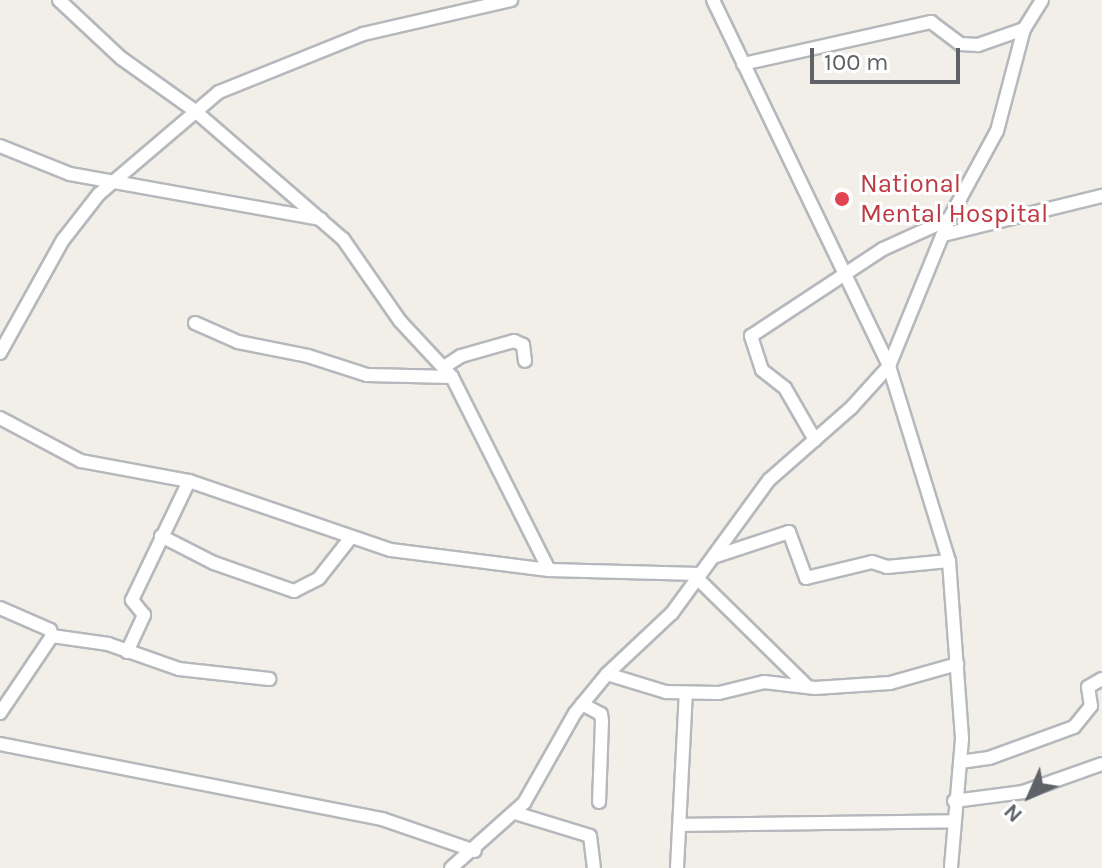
<!DOCTYPE html>
<style>
body{margin:0}
#map{position:relative;width:1102px;height:868px;overflow:hidden;background:#f1efe8;font-family:Karla,sans-serif}
div>[style]{position:absolute}
[style*='--x']{left:calc(var(--x)*1px);top:calc(var(--y)*1px);width:calc(var(--w)*1px);rotate:calc(var(--a)*1deg)}
.roads{filter:drop-shadow(2px 0 #b5b8bc) drop-shadow(-2px 0 #b5b8bc) drop-shadow(0 2px #b5b8bc) drop-shadow(0 -2px #b5b8bc)}
.street>*{height:12px;margin:-6px;padding:0 6px;transform-origin:6px;border-radius:6px;background:#fff}
.dots>*{width:22px;height:22px;translate:-50% -50%;box-sizing:border-box;border:4px solid #fff;border-radius:50%}
span{translate:-50% -50%;white-space:nowrap;text-align:center;line-height:1.15;-webkit-text-stroke:6px #fff;paint-order:stroke}
.health-label{font-size:26px;color:#be3a42}
.left{translate:0 -50%;text-align:left}
.north{position:absolute;left:990px;top:756px;width:80px;height:80px;-webkit-text-stroke:6px #fff;paint-order:stroke;rotate:225deg;font-size:22px;font-weight:700;line-height:32px;text-align:center;color:#5f6368}
.north::after{content:'';display:block;margin:auto;width:28px;height:36px;background:#5f6368;clip-path:polygon(50% 0,100% 100%,50% 72%,0 100%)}
.scale{position:absolute;left:810px;top:48px;width:150px;height:36px;box-sizing:border-box;border:4px solid #5f6368;border-top:0;padding-left:10px;font-size:24px;line-height:28px;white-space:nowrap;color:#5f6368;-webkit-text-stroke:6px #fff;paint-order:stroke}
</style>
<div id="map">
<div class="roads">
<div class="street">
<div style="--x:59;--y:0;--w:85;--a:43.1"></div>
<div style="--x:121;--y:58;--w:91;--a:35.6"></div>
<div style="--x:195;--y:111;--w:196;--a:40.9"></div>
<div style="--x:343;--y:239;--w:100;--a:55.2"></div>
<div style="--x:400;--y:321;--w:76;--a:47.1"></div>
<div style="--x:452;--y:377;--w:216;--a:63.3"></div>
<div style="--x:713;--y:0;--w:406;--a:64.3"></div>
<div style="--x:889;--y:366;--w:204;--a:72.9"></div>
<div style="--x:949;--y:561;--w:178;--a:85.8"></div>
<div style="--x:962;--y:739;--w:129;--a:94.9"></div>
<div style="--x:743;--y:64;--w:193;--a:-12.6"></div>
<div style="--x:931;--y:22;--w:36;--a:37"></div>
<div style="--x:960;--y:44;--w:18;--a:3"></div>
<div style="--x:978;--y:45;--w:49;--a:-19.2"></div>
<div style="--x:0;--y:146;--w:75;--a:21.8"></div>
<div style="--x:70;--y:174;--w:255;--a:10.2"></div>
<div style="--x:943;--y:235;--w:164;--a:-13.8"></div>
<div style="--x:195;--y:323;--w:47;--a:23.8"></div>
<div style="--x:238;--y:342;--w:71;--a:11.3"></div>
<div style="--x:308;--y:356;--w:62;--a:17.9"></div>
<div style="--x:367;--y:375;--w:85;--a:1.3"></div>
<div style="--x:0;--y:353;--w:129;--a:-60.9"></div>
<div style="--x:63;--y:240;--w:58;--a:-52"></div>
<div style="--x:99;--y:194;--w:157;--a:-40.4"></div>
<div style="--x:219;--y:92;--w:155;--a:-21.9"></div>
<div style="--x:363;--y:34;--w:152;--a:-12.9"></div>
<div style="--x:444;--y:367;--w:20;--a:-33"></div>
<div style="--x:461;--y:356;--w:55;--a:-15.8"></div>
<div style="--x:514;--y:341;--w:10;--a:24"></div>
<div style="--x:523;--y:345;--w:16;--a:83"></div>
<div style="--x:0;--y:418;--w:92;--a:28"></div>
<div style="--x:81;--y:461;--w:110;--a:10.5"></div>
<div style="--x:189;--y:481;--w:213;--a:18.9"></div>
<div style="--x:391;--y:550;--w:159;--a:7.2"></div>
<div style="--x:549;--y:570;--w:150;--a:1.5"></div>
<div style="--x:815;--y:440;--w:60;--a:-120"></div>
<div style="--x:785;--y:388;--w:29;--a:-142"></div>
<div style="--x:762;--y:370;--w:36;--a:-108"></div>
<div style="--x:751;--y:336;--w:158;--a:-33.4"></div>
<div style="--x:883;--y:249;--w:72;--a:-24.4"></div>
<div style="--x:161;--y:536;--w:59;--a:27"></div>
<div style="--x:214;--y:563;--w:85;--a:19.3"></div>
<div style="--x:294;--y:591;--w:28;--a:-27"></div>
<div style="--x:319;--y:578;--w:48;--a:-51.7"></div>
<div style="--x:713;--y:557;--w:80;--a:-18.2"></div>
<div style="--x:789;--y:532;--w:49;--a:69.7"></div>
<div style="--x:806;--y:578;--w:68;--a:-13.6"></div>
<div style="--x:872;--y:562;--w:16;--a:18"></div>
<div style="--x:887;--y:567;--w:62;--a:-5.5"></div>
<div style="--x:697;--y:578;--w:153;--a:44.5"></div>
<div style="--x:0;--y:608;--w:55;--a:23.7"></div>
<div style="--x:50;--y:630;--w:6;--a:72"></div>
<div style="--x:52;--y:636;--w:93;--a:124"></div>
<div style="--x:52;--y:636;--w:57;--a:8.1"></div>
<div style="--x:108;--y:644;--w:75;--a:19.4"></div>
<div style="--x:179;--y:669;--w:91;--a:6.3"></div>
<div style="--x:127;--y:652;--w:41;--a:-65.3"></div>
<div style="--x:144;--y:615;--w:19;--a:-129"></div>
<div style="--x:132;--y:600;--w:132;--a:-64.4"></div>
<div style="--x:607;--y:674;--w:62;--a:17"></div>
<div style="--x:666;--y:692;--w:53;--a:1.1"></div>
<div style="--x:719;--y:693;--w:46;--a:-13.7"></div>
<div style="--x:764;--y:682;--w:51;--a:6.7"></div>
<div style="--x:815;--y:688;--w:75;--a:-3.8"></div>
<div style="--x:890;--y:683;--w:70;--a:-15.8"></div>
<div style="--x:582;--y:704;--w:21;--a:28"></div>
<div style="--x:601;--y:714;--w:7;--a:82"></div>
<div style="--x:602;--y:721;--w:81;--a:92.1"></div>
<div style="--x:0;--y:744;--w:389;--a:11.1"></div>
<div style="--x:382;--y:819;--w:98;--a:19"></div>
<div style="--x:960;--y:762;--w:29;--a:-8"></div>
<div style="--x:989;--y:758;--w:90;--a:-20"></div>
<div style="--x:1074;--y:727;--w:27;--a:-51"></div>
<div style="--x:1091;--y:706;--w:19;--a:-99"></div>
<div style="--x:1088;--y:687;--w:16;--a:-30"></div>
<div style="--x:954;--y:801;--w:70;--a:-7.4"></div>
<div style="--x:1023;--y:792;--w:84;--a:-19.5"></div>
<div style="--x:515;--y:813;--w:78;--a:17"></div>
<div style="--x:590;--y:836;--w:32;--a:83"></div>
<div style="--x:680;--y:825;--w:271;--a:-0.8"></div>
<div style="--x:451;--y:868;--w:98;--a:-41.7"></div>
<div style="--x:524;--y:803;--w:103;--a:-60.5"></div>
<div style="--x:575;--y:713;--w:50;--a:-50.6"></div>
<div style="--x:607;--y:674;--w:89;--a:-43.2"></div>
<div style="--x:672;--y:613;--w:165;--a:-53.9"></div>
<div style="--x:769;--y:480;--w:109;--a:-41.3"></div>
<div style="--x:851;--y:408;--w:57;--a:-47.9"></div>
<div style="--x:889;--y:366;--w:159;--a:-67.8"></div>
<div style="--x:949;--y:219;--w:100;--a:-61.4"></div>
<div style="--x:997;--y:131;--w:106;--a:-75.2"></div>
<div style="--x:1024;--y:29;--w:34;--a:-58"></div>
<div style="--x:677;--y:868;--w:175;--a:-87.1"></div>
</div>
</div>
<div class="dots">
<div style="left:842px;top:199px;background:#e0444e"></div>
</div>
<div class="health-label">
<span class="left" style="left:860px;top:199px">National<br>Mental Hospital</span>
</div>
<div class="north">N</div>
<div class="scale">100 m</div>
</div>
